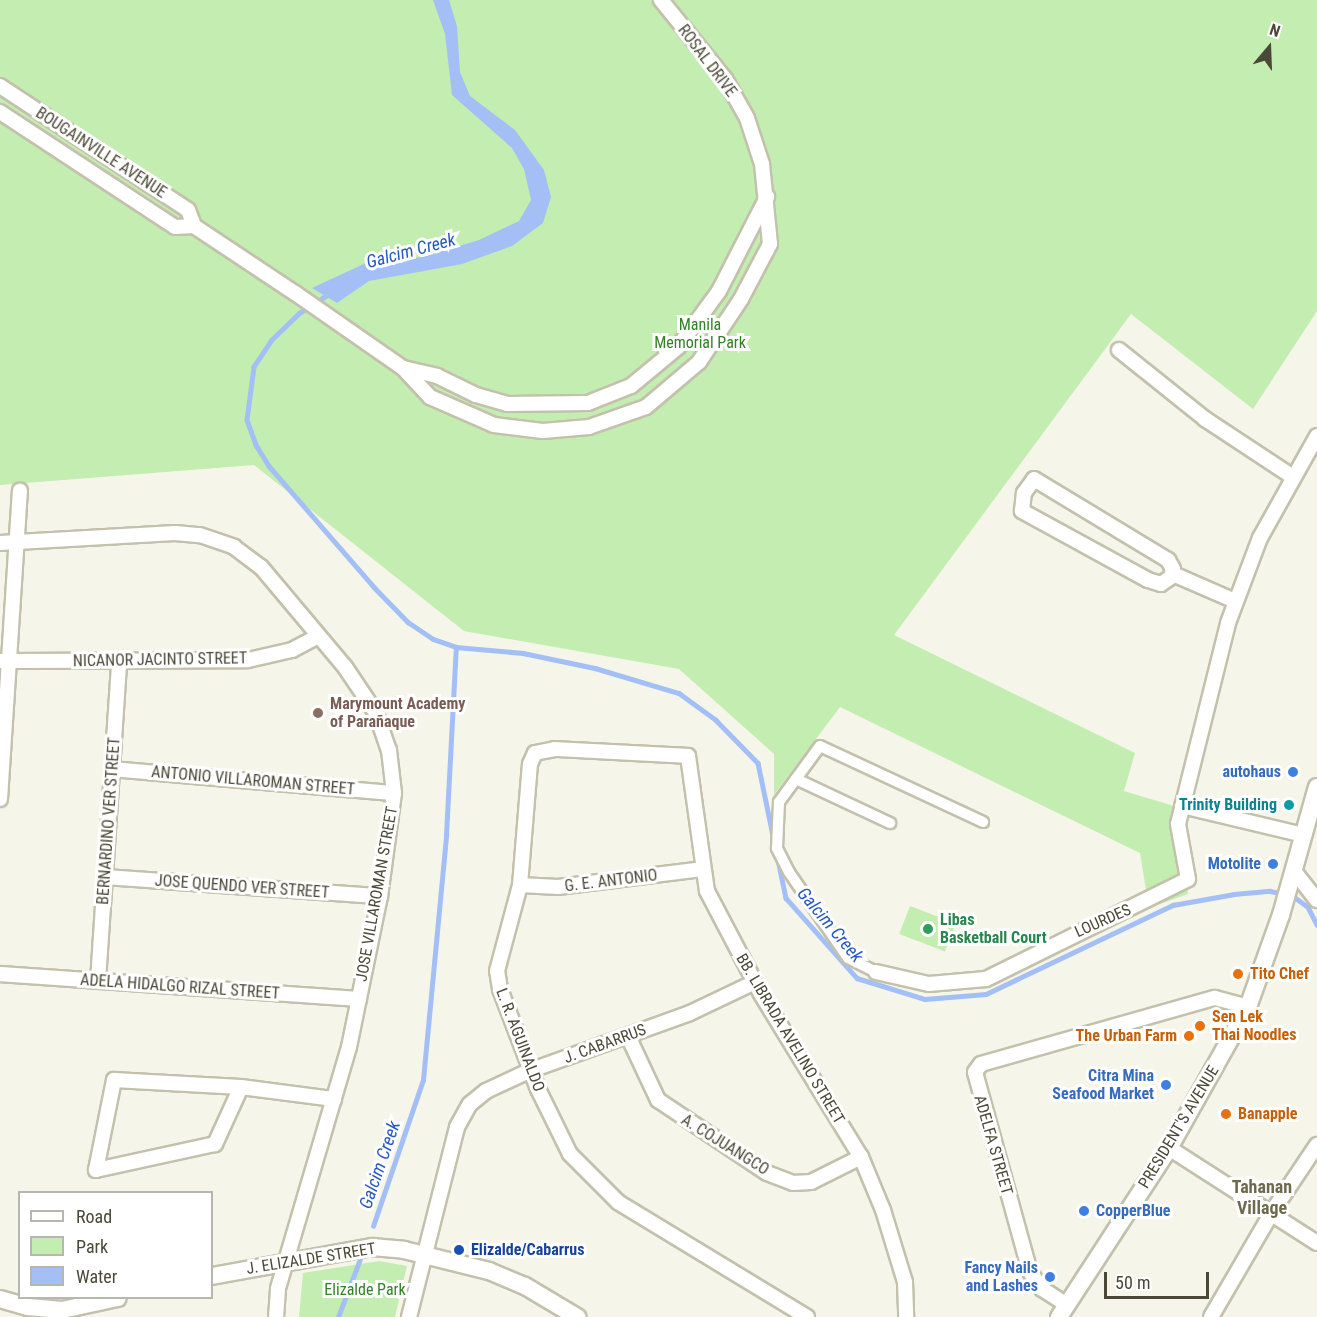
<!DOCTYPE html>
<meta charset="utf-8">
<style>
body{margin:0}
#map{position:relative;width:1317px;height:1317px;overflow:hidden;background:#f6f5ea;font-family:"Roboto Condensed",sans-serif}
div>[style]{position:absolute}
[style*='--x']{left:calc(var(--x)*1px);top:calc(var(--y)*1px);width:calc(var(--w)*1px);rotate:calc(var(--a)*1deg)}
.green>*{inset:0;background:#c3edb1;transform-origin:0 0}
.water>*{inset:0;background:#a3bff6}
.stream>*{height:4.5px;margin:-2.25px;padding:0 2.25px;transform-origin:2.25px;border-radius:2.25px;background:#a3bff6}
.roads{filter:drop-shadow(2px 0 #c3c1ac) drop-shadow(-2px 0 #c3c1ac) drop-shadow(0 2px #c3c1ac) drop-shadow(0 -2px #c3c1ac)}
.pedestrian>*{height:10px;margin:-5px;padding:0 5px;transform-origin:5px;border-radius:5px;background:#fff}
.minor>*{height:14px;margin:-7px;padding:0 7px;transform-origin:7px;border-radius:7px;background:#fff}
.tertiary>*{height:16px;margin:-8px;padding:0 8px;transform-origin:8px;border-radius:8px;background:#fff}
.dots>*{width:16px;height:16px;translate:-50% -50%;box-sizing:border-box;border:3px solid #fff;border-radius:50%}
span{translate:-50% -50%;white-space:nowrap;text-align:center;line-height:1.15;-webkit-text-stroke:6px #fff;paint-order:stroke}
.street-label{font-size:16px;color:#4b4837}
.park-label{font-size:16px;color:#318225}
.education-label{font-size:16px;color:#785e54;font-weight:700}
.left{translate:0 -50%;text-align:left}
.shop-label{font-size:16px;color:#366cbe;font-weight:700}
.right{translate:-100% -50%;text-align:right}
.culture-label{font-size:16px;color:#0d838f;font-weight:700}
.leisure-label{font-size:16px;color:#27864d;font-weight:700}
.food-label{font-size:16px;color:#c56008;font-weight:700}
.transit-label{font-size:16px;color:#164399;font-weight:700}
.water-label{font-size:18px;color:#2759c0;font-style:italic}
.neighbourhood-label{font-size:18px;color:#6f6a4e;font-weight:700}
.legend{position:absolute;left:18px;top:1191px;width:195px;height:108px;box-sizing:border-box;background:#fff;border:2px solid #b7b6af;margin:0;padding:8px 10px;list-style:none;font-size:18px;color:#4b4837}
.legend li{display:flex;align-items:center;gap:12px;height:30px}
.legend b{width:30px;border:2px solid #b7b6af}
.north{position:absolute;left:1239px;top:18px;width:60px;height:60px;-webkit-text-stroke:4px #fff;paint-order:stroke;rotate:19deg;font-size:16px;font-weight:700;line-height:24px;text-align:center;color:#4b4837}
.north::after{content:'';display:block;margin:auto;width:21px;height:27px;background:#4b4837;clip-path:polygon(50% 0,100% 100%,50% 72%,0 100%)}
.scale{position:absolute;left:1104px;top:1272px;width:105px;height:27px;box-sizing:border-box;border:3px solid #4b4837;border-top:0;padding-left:8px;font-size:18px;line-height:21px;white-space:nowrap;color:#4b4837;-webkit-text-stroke:4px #fff;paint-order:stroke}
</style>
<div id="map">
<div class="green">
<div style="clip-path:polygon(0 0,1317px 0,1317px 311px,1253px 409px,1131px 314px,894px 635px,1135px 753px,1124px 791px,1174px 806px,1188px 894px,1149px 908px,1140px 853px,840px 707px,774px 795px,774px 754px,679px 669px,464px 631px,254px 465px,0 485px)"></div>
<div style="left:910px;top:906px;width:49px;height:30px;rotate:21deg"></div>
<div style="clip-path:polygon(379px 1261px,407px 1266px,395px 1317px,299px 1317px,303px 1273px)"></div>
</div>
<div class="water">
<div style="clip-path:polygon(433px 0,449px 0,457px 26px,460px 72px,470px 96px,515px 130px,544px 170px,551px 197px,543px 223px,512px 246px,462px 264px,369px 281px,337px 303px,312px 288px,366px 263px,423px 257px,479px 240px,519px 221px,531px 200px,524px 169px,512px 148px,452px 95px,445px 34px)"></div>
</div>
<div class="stream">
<div style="--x:331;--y:293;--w:37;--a:147"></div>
<div style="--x:300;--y:313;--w:39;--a:136"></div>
<div style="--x:272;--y:340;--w:32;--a:124"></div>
<div style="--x:254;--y:367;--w:53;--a:97.5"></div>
<div style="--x:247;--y:420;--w:27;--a:70"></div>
<div style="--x:256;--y:445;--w:25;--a:58"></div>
<div style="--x:269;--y:466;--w:160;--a:49"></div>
<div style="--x:374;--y:587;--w:49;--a:45.8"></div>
<div style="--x:408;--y:622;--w:30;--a:34"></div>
<div style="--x:433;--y:639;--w:24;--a:19"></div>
<div style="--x:456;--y:647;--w:67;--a:5.1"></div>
<div style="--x:523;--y:653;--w:74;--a:11.8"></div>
<div style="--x:595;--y:668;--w:88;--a:16.6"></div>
<div style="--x:679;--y:693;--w:46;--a:36.1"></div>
<div style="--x:716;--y:720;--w:60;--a:45.7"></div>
<div style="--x:758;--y:763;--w:138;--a:78.3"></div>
<div style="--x:786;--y:898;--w:107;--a:48.4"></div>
<div style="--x:857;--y:978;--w:71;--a:17.2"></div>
<div style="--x:925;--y:999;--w:61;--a:-4.7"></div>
<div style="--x:986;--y:994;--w:207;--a:-25.5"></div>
<div style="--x:1173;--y:905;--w:62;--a:-10.2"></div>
<div style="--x:1234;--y:894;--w:36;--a:-5"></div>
<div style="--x:1270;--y:891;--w:24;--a:12"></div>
<div style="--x:1293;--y:896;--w:19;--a:36"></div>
<div style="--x:1308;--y:907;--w:20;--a:63"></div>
<div style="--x:373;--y:1226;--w:154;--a:-71.1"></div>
<div style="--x:423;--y:1080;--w:246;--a:-84.6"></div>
<div style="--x:446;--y:835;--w:188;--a:-87"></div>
<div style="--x:338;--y:1317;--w:62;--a:-69.2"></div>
</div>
<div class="roads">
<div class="pedestrian">
<div style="--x:796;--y:779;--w:104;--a:25.1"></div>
<div style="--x:876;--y:972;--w:31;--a:-153"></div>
<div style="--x:848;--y:958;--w:104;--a:-124.5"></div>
<div style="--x:789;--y:872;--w:27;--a:-117"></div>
<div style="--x:777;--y:848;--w:46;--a:-87.5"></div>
<div style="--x:779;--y:802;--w:69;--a:-53.8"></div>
<div style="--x:820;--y:746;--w:180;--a:25"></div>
</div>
<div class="minor">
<div style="--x:0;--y:86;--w:225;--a:33.4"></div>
<div style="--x:188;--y:210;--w:17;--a:69"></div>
<div style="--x:0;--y:112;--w:209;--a:33.3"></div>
<div style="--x:175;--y:227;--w:19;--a:-3"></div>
<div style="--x:194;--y:226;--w:121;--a:33.6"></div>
<div style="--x:295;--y:293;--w:131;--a:34.8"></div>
<div style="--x:403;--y:368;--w:40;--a:47"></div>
<div style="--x:430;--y:397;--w:70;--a:23.6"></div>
<div style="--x:494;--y:425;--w:49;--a:7"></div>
<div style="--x:543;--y:431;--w:46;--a:-5"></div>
<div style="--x:589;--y:427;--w:60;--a:-19.3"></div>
<div style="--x:646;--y:407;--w:70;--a:-40.3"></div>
<div style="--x:699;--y:362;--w:76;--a:-56.3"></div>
<div style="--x:741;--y:299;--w:62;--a:-62.2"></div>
<div style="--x:770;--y:244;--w:80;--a:-95.7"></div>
<div style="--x:762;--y:164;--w:48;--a:-108.1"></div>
<div style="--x:747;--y:118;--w:45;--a:-119.4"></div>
<div style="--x:725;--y:79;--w:102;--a:-129"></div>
<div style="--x:1119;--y:350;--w:110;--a:38.7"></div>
<div style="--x:1205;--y:419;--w:105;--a:33.4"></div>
<div style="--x:403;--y:368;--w:35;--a:13"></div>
<div style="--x:437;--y:376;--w:43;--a:26"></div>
<div style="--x:476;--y:395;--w:32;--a:16"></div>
<div style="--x:507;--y:404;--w:81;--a:-0.7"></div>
<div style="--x:588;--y:403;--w:46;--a:-21.6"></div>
<div style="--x:631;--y:386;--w:61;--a:-39.7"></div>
<div style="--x:678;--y:347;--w:69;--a:-53.8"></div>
<div style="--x:719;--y:291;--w:106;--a:-62.9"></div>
<div style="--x:1034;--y:479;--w:157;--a:31.2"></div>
<div style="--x:1168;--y:560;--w:10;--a:61"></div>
<div style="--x:1173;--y:569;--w:8;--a:104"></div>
<div style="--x:1171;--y:577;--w:12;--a:145"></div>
<div style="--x:1161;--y:584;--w:14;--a:-163"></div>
<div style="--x:1148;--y:580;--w:144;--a:-151.3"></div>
<div style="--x:1022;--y:511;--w:18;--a:-84"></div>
<div style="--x:1024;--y:493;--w:17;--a:-54"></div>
<div style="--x:0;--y:543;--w:175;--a:-3.3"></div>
<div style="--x:175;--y:533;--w:25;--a:5"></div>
<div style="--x:200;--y:535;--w:36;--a:19"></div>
<div style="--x:234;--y:547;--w:34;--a:37"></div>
<div style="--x:261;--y:567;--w:131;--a:50"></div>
<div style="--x:345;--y:667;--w:55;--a:56"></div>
<div style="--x:376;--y:713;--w:39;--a:71"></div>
<div style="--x:389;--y:750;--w:43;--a:83.4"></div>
<div style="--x:394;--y:793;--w:104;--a:97.7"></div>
<div style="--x:380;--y:896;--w:154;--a:101.6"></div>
<div style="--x:349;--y:1047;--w:252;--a:106.4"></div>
<div style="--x:278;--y:1289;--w:28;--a:94"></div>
<div style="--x:1173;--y:574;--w:68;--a:23.5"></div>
<div style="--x:0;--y:661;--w:248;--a:-0.2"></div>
<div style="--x:248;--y:660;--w:45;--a:-12.8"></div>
<div style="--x:292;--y:650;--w:27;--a:-28"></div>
<div style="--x:112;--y:769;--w:283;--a:4.9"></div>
<div style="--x:0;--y:799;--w:309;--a:-86.3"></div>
<div style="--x:1182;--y:806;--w:125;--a:13.4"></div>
<div style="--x:1294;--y:871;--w:37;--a:52"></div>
<div style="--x:105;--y:877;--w:276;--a:4"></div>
<div style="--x:520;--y:885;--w:38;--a:3"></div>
<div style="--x:558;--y:887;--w:145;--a:-7.1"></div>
<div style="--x:876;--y:972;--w:54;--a:12.8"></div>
<div style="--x:929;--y:984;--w:57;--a:-5"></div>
<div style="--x:986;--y:979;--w:225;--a:-26.3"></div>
<div style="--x:1188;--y:879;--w:56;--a:-100.3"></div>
<div style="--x:1178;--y:824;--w:207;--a:-76"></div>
<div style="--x:1228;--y:623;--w:91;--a:-69.4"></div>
<div style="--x:1260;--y:538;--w:117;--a:-60.8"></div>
<div style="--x:0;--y:974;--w:360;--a:4"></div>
<div style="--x:98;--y:981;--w:321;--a:-86.2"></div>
<div style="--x:628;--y:1036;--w:71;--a:64.9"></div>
<div style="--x:658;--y:1100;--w:131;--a:33.8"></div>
<div style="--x:767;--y:1173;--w:28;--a:21"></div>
<div style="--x:793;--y:1183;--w:18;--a:-3"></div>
<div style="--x:811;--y:1182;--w:56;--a:-26.6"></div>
<div style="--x:241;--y:1087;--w:63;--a:114.5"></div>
<div style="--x:215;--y:1144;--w:122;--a:167.7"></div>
<div style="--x:96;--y:1170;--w:92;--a:-78.7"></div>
<div style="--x:114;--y:1080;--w:127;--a:3.2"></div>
<div style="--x:241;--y:1087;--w:94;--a:7.4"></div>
<div style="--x:1169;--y:1148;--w:176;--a:32.7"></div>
<div style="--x:1067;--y:1305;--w:30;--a:-147"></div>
<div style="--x:1042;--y:1289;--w:21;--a:-125"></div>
<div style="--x:1030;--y:1272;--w:207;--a:-105.4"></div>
<div style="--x:975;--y:1072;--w:10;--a:-53"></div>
<div style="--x:981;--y:1064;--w:243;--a:-15.8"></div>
<div style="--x:1215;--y:998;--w:34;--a:15"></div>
<div style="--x:409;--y:1317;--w:196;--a:-75.8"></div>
<div style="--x:457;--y:1127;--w:26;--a:-61"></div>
<div style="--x:470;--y:1104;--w:21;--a:-39"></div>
<div style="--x:486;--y:1091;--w:47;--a:-24.9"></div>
<div style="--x:529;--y:1071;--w:171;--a:-19.8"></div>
<div style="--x:690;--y:1013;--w:72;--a:-25.5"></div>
<div style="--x:807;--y:1317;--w:221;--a:-148.7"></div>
<div style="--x:618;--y:1202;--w:68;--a:-135"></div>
<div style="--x:570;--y:1154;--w:72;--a:-116.2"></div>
<div style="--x:538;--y:1089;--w:107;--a:-110.8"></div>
<div style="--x:500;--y:989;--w:18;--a:-99"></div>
<div style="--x:497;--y:971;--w:89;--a:-75"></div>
<div style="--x:520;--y:885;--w:121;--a:-85.3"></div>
<div style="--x:530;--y:764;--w:12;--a:-66"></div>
<div style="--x:535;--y:753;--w:20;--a:-11"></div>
<div style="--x:555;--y:749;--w:133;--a:3"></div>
<div style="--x:688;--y:756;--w:136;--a:82"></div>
<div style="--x:707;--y:891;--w:116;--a:62.3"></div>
<div style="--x:761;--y:994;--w:191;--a:58.5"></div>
<div style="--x:861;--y:1157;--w:57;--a:67.5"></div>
<div style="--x:883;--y:1210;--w:75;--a:73"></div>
<div style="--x:905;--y:1282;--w:35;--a:88"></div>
<div style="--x:1211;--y:1317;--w:121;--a:-59.8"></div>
<div style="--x:1272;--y:1212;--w:81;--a:-56.1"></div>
</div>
<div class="tertiary">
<div style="--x:212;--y:1276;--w:163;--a:-10.3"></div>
<div style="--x:372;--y:1247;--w:32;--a:5"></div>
<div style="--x:404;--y:1250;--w:88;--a:13.9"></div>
<div style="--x:489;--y:1271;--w:39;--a:23"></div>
<div style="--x:525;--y:1286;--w:61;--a:30.8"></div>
<div style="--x:0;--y:1299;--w:29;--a:16"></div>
<div style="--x:28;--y:1307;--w:34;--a:5"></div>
<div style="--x:62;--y:1310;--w:57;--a:-12.1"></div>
<div style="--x:1059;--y:1317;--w:202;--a:-56.9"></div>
<div style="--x:1169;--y:1148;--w:162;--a:-60.7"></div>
<div style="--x:1248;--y:1007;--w:98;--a:-70.3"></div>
<div style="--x:1281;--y:915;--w:133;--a:-74.3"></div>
</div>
</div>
<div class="dots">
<div style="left:318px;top:713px;background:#8d6e63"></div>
<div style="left:1293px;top:772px;background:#3f7fe0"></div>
<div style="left:1289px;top:805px;background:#0f9aa8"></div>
<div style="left:1273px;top:864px;background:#3f7fe0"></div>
<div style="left:928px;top:929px;background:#2e9e5b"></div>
<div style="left:1238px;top:974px;background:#e8710a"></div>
<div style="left:1200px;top:1026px;background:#e8710a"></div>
<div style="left:1189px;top:1036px;background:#e8710a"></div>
<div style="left:1166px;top:1085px;background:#3f7fe0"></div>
<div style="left:1226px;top:1114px;background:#e8710a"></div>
<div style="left:1084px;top:1211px;background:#3f7fe0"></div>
<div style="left:459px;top:1250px;background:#1a4fb4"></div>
<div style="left:1050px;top:1277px;background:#3f7fe0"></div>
</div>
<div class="street-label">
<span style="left:707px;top:61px;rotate:53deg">ROSAL DRIVE</span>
<span style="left:101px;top:153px;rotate:33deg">BOUGAINVILLE AVENUE</span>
<span style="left:160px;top:660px;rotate:-1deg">NICANOR JACINTO STREET</span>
<span style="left:253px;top:781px;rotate:5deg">ANTONIO VILLAROMAN STREET</span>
<span style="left:109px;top:821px;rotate:-86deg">BERNARDINO VER STREET</span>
<span style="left:611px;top:881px;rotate:-7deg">G. E. ANTONIO</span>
<span style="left:242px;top:887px;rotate:4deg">JOSE QUENDO VER STREET</span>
<span style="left:377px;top:894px;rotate:-80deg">JOSE VILLAROMAN STREET</span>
<span style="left:1103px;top:921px;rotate:-24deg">LOURDES</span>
<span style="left:180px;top:987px;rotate:4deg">ADELA HIDALGO RIZAL STREET</span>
<span style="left:790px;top:1039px;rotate:59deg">BB. LIBRADA AVELINO STREET</span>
<span style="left:520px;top:1040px;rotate:69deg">L. R. AGUINALDO</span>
<span style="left:605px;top:1044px;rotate:-20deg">J. CABARRUS</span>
<span style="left:1179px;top:1127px;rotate:-59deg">PRESIDENT'S AVENUE</span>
<span style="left:725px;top:1145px;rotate:32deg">A. COJUANGCO</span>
<span style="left:993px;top:1145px;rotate:74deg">ADELFA STREET</span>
<span style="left:311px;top:1259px;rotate:-9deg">J. ELIZALDE STREET</span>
</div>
<div class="park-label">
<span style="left:700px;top:334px">Manila<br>Memorial Park</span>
<span style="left:365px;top:1290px">Elizalde Park</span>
</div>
<div class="education-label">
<span class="left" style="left:330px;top:713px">Marymount Academy<br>of Parañaque</span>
</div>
<div class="shop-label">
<span class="right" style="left:1281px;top:772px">autohaus</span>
<span class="right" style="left:1261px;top:864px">Motolite</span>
<span class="right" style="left:1154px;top:1085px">Citra Mina<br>Seafood Market</span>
<span class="left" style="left:1096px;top:1211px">CopperBlue</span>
<span class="right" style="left:1038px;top:1277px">Fancy Nails<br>and Lashes</span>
</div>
<div class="culture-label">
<span class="right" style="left:1277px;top:805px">Trinity Building</span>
</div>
<div class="leisure-label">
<span class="left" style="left:940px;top:929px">Libas<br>Basketball Court</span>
</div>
<div class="food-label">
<span class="left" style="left:1250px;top:974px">Tito Chef</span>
<span class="left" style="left:1212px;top:1026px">Sen Lek<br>Thai Noodles</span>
<span class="right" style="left:1177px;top:1036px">The Urban Farm</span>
<span class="left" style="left:1238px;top:1114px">Banapple</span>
</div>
<div class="transit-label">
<span class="left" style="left:471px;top:1250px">Elizalde/Cabarrus</span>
</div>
<div class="water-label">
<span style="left:411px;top:251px;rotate:-15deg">Galcim Creek</span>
<span style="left:830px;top:925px;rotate:50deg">Galcim Creek</span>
<span style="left:380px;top:1165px;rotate:-71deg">Galcim Creek</span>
</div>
<div class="neighbourhood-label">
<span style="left:1262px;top:1198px">Tahanan<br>Village</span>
</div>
<ul class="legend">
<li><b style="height:8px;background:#fff"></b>Road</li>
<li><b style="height:16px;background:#c3edb1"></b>Park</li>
<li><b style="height:16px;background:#a3bff6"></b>Water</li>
</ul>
<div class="north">N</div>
<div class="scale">50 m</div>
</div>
